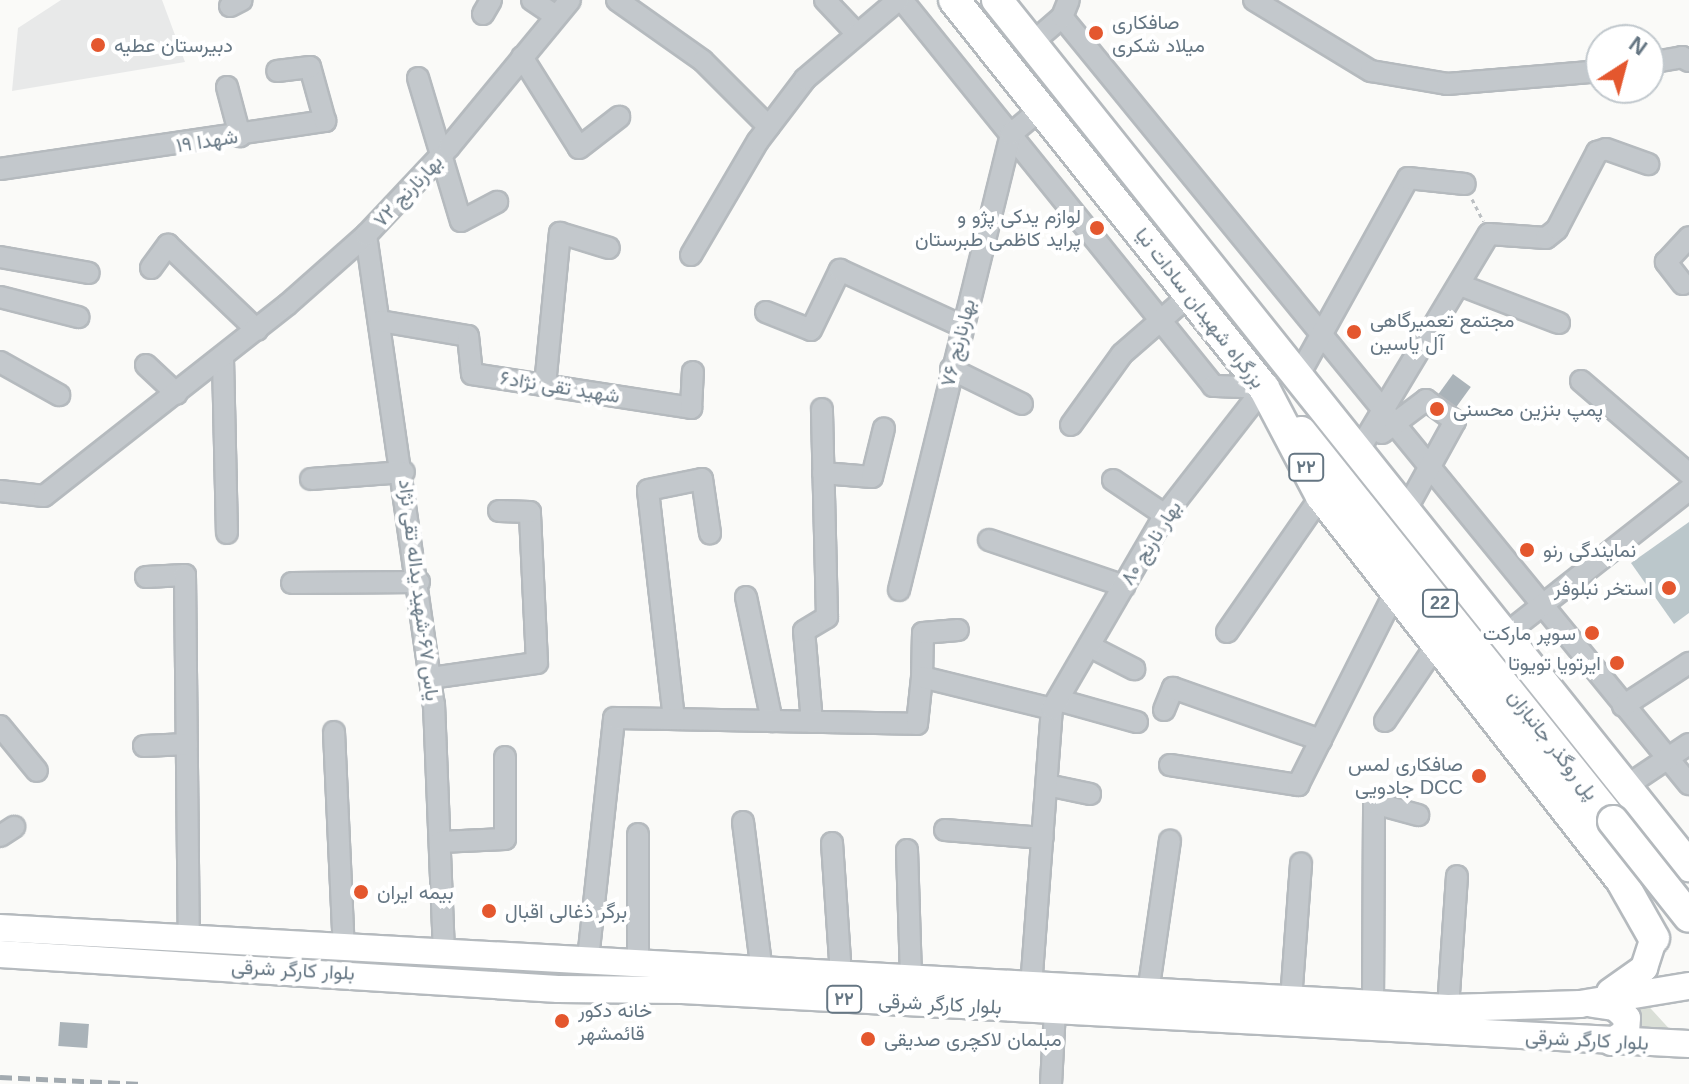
<!DOCTYPE html>
<meta charset="utf-8">
<style>
body{margin:0}
#map{position:relative;width:1689px;height:1084px;overflow:hidden;background:#fafaf8;font-family:Helvetica,Vazirmatn,sans-serif}
div>[style]{position:absolute}
[style*='--x']{left:calc(var(--x)*1px);top:calc(var(--y)*1px);width:calc(var(--w)*1px);rotate:calc(var(--a)*1deg)}
.built>*{inset:0;background:#e8e9e9}
.green>*{inset:0;background:#dadfd7}
.water>*{inset:0;background:#bbc7cb}
.building>*{inset:0;background:#aab3b9;transform-origin:0 0}
.path>*{height:3px;margin-top:-1.5px;transform-origin:0;background:repeating-linear-gradient(90deg,#bbbfc2 0 4px,transparent 0 8px)}
.roads{filter:drop-shadow(2px 0 #b5babe) drop-shadow(-2px 0 #b5babe) drop-shadow(0 2px #b5babe) drop-shadow(0 -2px #b5babe)}
.minor>*{height:20px;margin:-10px;padding:0 10px;transform-origin:10px;border-radius:10px;background:#c3c8cc}
.major>*{height:26px;margin:-13px;padding:0 13px;transform-origin:13px;border-radius:13px;background:#fff}
.highway>*{height:30px;margin:-15px;padding:0 15px;transform-origin:15px;border-radius:15px;background:#fff}
.rail>*{height:5px;margin-top:-2.5px;transform-origin:0;background:repeating-linear-gradient(90deg,#a2aab0 0 12px,transparent 0 18px)}
.bridges{filter:drop-shadow(2px 0 #b4b9bd) drop-shadow(-2px 0 #b4b9bd) drop-shadow(0 2px #b4b9bd) drop-shadow(0 -2px #b4b9bd)}
.highway-bridge>*{height:30px;margin:-15px;padding:0 15px;transform-origin:15px;border-radius:15px;background:#fff}
.dots>*{width:22px;height:22px;translate:-50% -50%;box-sizing:border-box;border:4px solid #fff;border-radius:50%}
span{translate:-50% -50%;white-space:nowrap;text-align:center;line-height:1.15;-webkit-text-stroke:8px #fff;paint-order:stroke}
.shield-label span{padding:2px 6px;background:#fff;border:2px solid;border-radius:6px;-webkit-text-stroke-width:0}
.shield-label{font-size:18px;color:#657683;font-weight:700}
.poi-label{font-size:20px;color:#657683}
.left{translate:0 -50%;text-align:left}
.right{translate:-100% -50%;text-align:right}
.street-label{font-size:20px;color:#657683}
.north{position:absolute;left:1585px;top:24px;width:80px;height:80px;box-sizing:border-box;background:#fff;border:2px solid #c1c8cd;border-radius:50%;rotate:36deg;font-size:22px;font-weight:700;line-height:32px;text-align:center;color:#657683}
.north::after{content:'';display:block;margin:auto;width:28px;height:36px;background:#e4572e;clip-path:polygon(50% 0,100% 100%,50% 72%,0 100%)}
</style>
<div id="map">
<div class="built">
<div style="clip-path:polygon(61px 0,162px 0,185px 62px,12px 91px,18px 28px)"></div>
</div>
<div class="green">
<div style="clip-path:polygon(1622px 999px,1642px 999px,1674px 1034px,1633px 1032px)"></div>
</div>
<div class="water">
<div style="clip-path:polygon(1689px 522px,1689px 613px,1674px 624px,1631px 563px)"></div>
</div>
<div class="building">
<div style="left:1453px;top:374px;width:22px;height:29px;rotate:36deg"></div>
<div style="left:60px;top:1022px;width:29px;height:24px;rotate:4deg"></div>
</div>
<div class="path">
<div style="--x:1472;--y:199;--w:25;--a:63"></div>
</div>
<div class="roads">
<div class="minor">
<div style="--x:532;--y:0;--w:29;--a:34"></div>
<div style="--x:617;--y:0;--w:105;--a:35.3"></div>
<div style="--x:703;--y:61;--w:93;--a:45"></div>
<div style="--x:825;--y:0;--w:47;--a:46.7"></div>
<div style="--x:902;--y:0;--w:496;--a:51.1"></div>
<div style="--x:1213;--y:386;--w:51;--a:2.2"></div>
<div style="--x:1254;--y:0;--w:137;--a:31.3"></div>
<div style="--x:1371;--y:71;--w:77;--a:9.7"></div>
<div style="--x:1447;--y:84;--w:155;--a:-4.8"></div>
<div style="--x:230;--y:6;--w:13;--a:-27"></div>
<div style="--x:483;--y:14;--w:16;--a:-60"></div>
<div style="--x:1062;--y:17;--w:991;--a:50.74"></div>
<div style="--x:1032;--y:43;--w:40;--a:-41"></div>
<div style="--x:1062;--y:17;--w:18;--a:-68"></div>
<div style="--x:522;--y:57;--w:107;--a:57.9"></div>
<div style="--x:579;--y:148;--w:51;--a:-37.8"></div>
<div style="--x:1649;--y:63;--w:34;--a:-10"></div>
<div style="--x:1682;--y:57;--w:8;--a:30"></div>
<div style="--x:418;--y:78;--w:149;--a:73.3"></div>
<div style="--x:461;--y:221;--w:41;--a:-27.8"></div>
<div style="--x:227;--y:87;--w:51;--a:75.1"></div>
<div style="--x:0;--y:169;--w:329;--a:-8.4"></div>
<div style="--x:325;--y:121;--w:56;--a:-105.5"></div>
<div style="--x:310;--y:67;--w:33;--a:173"></div>
<div style="--x:366;--y:235;--w:474;--a:81.8"></div>
<div style="--x:434;--y:704;--w:245;--a:87.7"></div>
<div style="--x:691;--y:255;--w:132;--a:-59.6"></div>
<div style="--x:758;--y:141;--w:78;--a:-52.8"></div>
<div style="--x:805;--y:79;--w:122;--a:-40.3"></div>
<div style="--x:0;--y:257;--w:90;--a:10.2"></div>
<div style="--x:151;--y:268;--w:29;--a:-54"></div>
<div style="--x:168;--y:245;--w:123;--a:43.7"></div>
<div style="--x:1683;--y:284;--w:28;--a:-128"></div>
<div style="--x:1666;--y:262;--w:34;--a:-47"></div>
<div style="--x:1460;--y:285;--w:106;--a:21"></div>
<div style="--x:0;--y:297;--w:81;--a:14.4"></div>
<div style="--x:766;--y:312;--w:48;--a:21.8"></div>
<div style="--x:811;--y:330;--w:67;--a:-64.2"></div>
<div style="--x:840;--y:270;--w:134;--a:24.7"></div>
<div style="--x:380;--y:321;--w:89;--a:9.7"></div>
<div style="--x:468;--y:336;--w:38;--a:84"></div>
<div style="--x:472;--y:374;--w:222;--a:8.8"></div>
<div style="--x:691;--y:408;--w:36;--a:-87"></div>
<div style="--x:223;--y:359;--w:174;--a:88.7"></div>
<div style="--x:0;--y:362;--w:68;--a:29.2"></div>
<div style="--x:146;--y:365;--w:42;--a:43.1"></div>
<div style="--x:951;--y:369;--w:79;--a:26.2"></div>
<div style="--x:1299;--y:375;--w:225;--a:-61"></div>
<div style="--x:1408;--y:178;--w:57;--a:6"></div>
<div style="--x:1581;--y:381;--w:143;--a:40.7"></div>
<div style="--x:545;--y:385;--w:153;--a:-84.4"></div>
<div style="--x:560;--y:233;--w:51;--a:17"></div>
<div style="--x:1071;--y:425;--w:87;--a:-54.3"></div>
<div style="--x:1122;--y:354;--w:91;--a:-41"></div>
<div style="--x:1382;--y:433;--w:55;--a:-36.9"></div>
<div style="--x:1426;--y:400;--w:36;--a:36"></div>
<div style="--x:1455;--y:421;--w:99;--a:118.9"></div>
<div style="--x:1359;--y:450;--w:252;--a:-59"></div>
<div style="--x:1489;--y:234;--w:57;--a:4"></div>
<div style="--x:1546;--y:238;--w:14;--a:-39"></div>
<div style="--x:1557;--y:229;--w:87;--a:-62.5"></div>
<div style="--x:1597;--y:152;--w:9;--a:-18"></div>
<div style="--x:1606;--y:149;--w:45;--a:19.7"></div>
<div style="--x:823;--y:473;--w:49;--a:4.7"></div>
<div style="--x:872;--y:477;--w:50;--a:-76.2"></div>
<div style="--x:311;--y:479;--w:93;--a:-4.3"></div>
<div style="--x:1113;--y:480;--w:63;--a:33.9"></div>
<div style="--x:0;--y:491;--w:44;--a:6.5"></div>
<div style="--x:44;--y:496;--w:310;--a:-38.2"></div>
<div style="--x:288;--y:304;--w:104;--a:-41.5"></div>
<div style="--x:366;--y:235;--w:121;--a:-46.7"></div>
<div style="--x:449;--y:147;--w:190;--a:-50.5"></div>
<div style="--x:989;--y:540;--w:143;--a:18.8"></div>
<div style="--x:146;--y:577;--w:39;--a:-3"></div>
<div style="--x:185;--y:575;--w:365;--a:89.4"></div>
<div style="--x:292;--y:583;--w:127;--a:-0.5"></div>
<div style="--x:899;--y:590;--w:470;--a:-76.2"></div>
<div style="--x:1011;--y:134;--w:39;--a:-40"></div>
<div style="--x:746;--y:597;--w:127;--a:78.2"></div>
<div style="--x:1227;--y:632;--w:165;--a:-55.3"></div>
<div style="--x:1507;--y:633;--w:231;--a:-38.2"></div>
<div style="--x:1089;--y:646;--w:51;--a:27.1"></div>
<div style="--x:922;--y:677;--w:44;--a:-88.7"></div>
<div style="--x:923;--y:633;--w:35;--a:-5"></div>
<div style="--x:431;--y:678;--w:107;--a:-8.1"></div>
<div style="--x:537;--y:663;--w:151;--a:-92.7"></div>
<div style="--x:530;--y:512;--w:31;--a:-178"></div>
<div style="--x:1058;--y:700;--w:82;--a:15.6"></div>
<div style="--x:1623;--y:706;--w:79;--a:-33.1"></div>
<div style="--x:1164;--y:710;--w:24;--a:-68"></div>
<div style="--x:1173;--y:688;--w:157;--a:19.4"></div>
<div style="--x:674;--y:719;--w:230;--a:-96.5"></div>
<div style="--x:648;--y:490;--w:55;--a:-11.5"></div>
<div style="--x:702;--y:479;--w:55;--a:81.6"></div>
<div style="--x:1385;--y:721;--w:89;--a:-56"></div>
<div style="--x:812;--y:722;--w:91;--a:-95"></div>
<div style="--x:804;--y:631;--w:27;--a:-31"></div>
<div style="--x:827;--y:617;--w:208;--a:-91.4"></div>
<div style="--x:0;--y:726;--w:58;--a:50.6"></div>
<div style="--x:334;--y:732;--w:217;--a:87.4"></div>
<div style="--x:144;--y:746;--w:43;--a:-2.7"></div>
<div style="--x:1170;--y:765;--w:130;--a:8.9"></div>
<div style="--x:1298;--y:785;--w:216;--a:-63.3"></div>
<div style="--x:1047;--y:785;--w:44;--a:11.8"></div>
<div style="--x:1625;--y:787;--w:77;--a:-33.9"></div>
<div style="--x:743;--y:822;--w:151;--a:82.8"></div>
<div style="--x:945;--y:830;--w:98;--a:4.7"></div>
<div style="--x:0;--y:836;--w:17;--a:-33"></div>
<div style="--x:440;--y:842;--w:65;--a:-2.6"></div>
<div style="--x:505;--y:839;--w:82;--a:-90"></div>
<div style="--x:832;--y:843;--w:133;--a:86.1"></div>
<div style="--x:907;--y:850;--w:130;--a:88.2"></div>
<div style="--x:588;--y:959;--w:242;--a:-83.8"></div>
<div style="--x:614;--y:718;--w:303;--a:1.1"></div>
<div style="--x:917;--y:724;--w:47;--a:-83.9"></div>
<div style="--x:922;--y:677;--w:134;--a:13.8"></div>
<div style="--x:638;--y:965;--w:131;--a:-90"></div>
<div style="--x:1031;--y:987;--w:279;--a:-85.7"></div>
<div style="--x:1052;--y:709;--w:225;--a:-59.8"></div>
<div style="--x:1165;--y:515;--w:161;--a:-52.1"></div>
<div style="--x:1148;--y:993;--w:154;--a:-81.8"></div>
<div style="--x:1291;--y:1000;--w:137;--a:-85.8"></div>
<div style="--x:1373;--y:1004;--w:201;--a:-89.7"></div>
<div style="--x:1374;--y:803;--w:46;--a:15.3"></div>
<div style="--x:1448;--y:1008;--w:132;--a:-86.1"></div>
<div style="--x:1051;--y:1084;--w:74;--a:-86.9"></div>
</div>
<div class="major">
<div style="--x:0;--y:928;--w:1450;--a:3.16"></div>
<div style="--x:1448;--y:1008;--w:132;--a:-1.7"></div>
<div style="--x:1580;--y:1004;--w:110;--a:-9.4"></div>
<div style="--x:0;--y:954;--w:559;--a:3.59"></div>
<div style="--x:558;--y:989;--w:124;--a:0.5"></div>
<div style="--x:682;--y:990;--w:1008;--a:3.07"></div>
<div style="--x:1610;--y:992;--w:42;--a:-35.2"></div>
<div style="--x:1644;--y:968;--w:32;--a:-72"></div>
<div style="--x:1593;--y:1004;--w:22;--a:8"></div>
<div style="--x:1615;--y:1007;--w:16;--a:43"></div>
<div style="--x:1627;--y:1018;--w:14;--a:94"></div>
<div style="--x:1626;--y:1032;--w:18;--a:146"></div>
</div>
<div class="highway">
<div style="--x:954;--y:0;--w:497;--a:51.4"></div>
<div style="--x:1264;--y:388;--w:122;--a:62.2"></div>
<div style="--x:1321;--y:496;--w:487;--a:52"></div>
<div style="--x:1621;--y:880;--w:67;--a:60.4"></div>
<div style="--x:997;--y:0;--w:1109;--a:51.37"></div>
<div style="--x:1301;--y:432;--w:499;--a:51.3"></div>
</div>
</div>
<div class="rail">
<div style="--x:0;--y:1077;--w:142;--a:2.8"></div>
</div>
<div class="bridges">
<div class="highway-bridge">
<div style="--x:1613;--y:821;--w:122;--a:51.6"></div>
</div>
</div>
<div class="dots">
<div style="left:1096px;top:33px;background:#e4572e"></div>
<div style="left:98px;top:45px;background:#e4572e"></div>
<div style="left:1097px;top:228px;background:#e4572e"></div>
<div style="left:1354px;top:332px;background:#e4572e"></div>
<div style="left:1437px;top:409px;background:#e4572e"></div>
<div style="left:1527px;top:550px;background:#e4572e"></div>
<div style="left:1669px;top:588px;background:#e4572e"></div>
<div style="left:1592px;top:633px;background:#e4572e"></div>
<div style="left:1617px;top:663px;background:#e4572e"></div>
<div style="left:1479px;top:776px;background:#e4572e"></div>
<div style="left:361px;top:892px;background:#e4572e"></div>
<div style="left:489px;top:911px;background:#e4572e"></div>
<div style="left:562px;top:1021px;background:#e4572e"></div>
<div style="left:868px;top:1039px;background:#e4572e"></div>
</div>
<div class="shield-label">
<span style="left:1306px;top:467px">۲۲</span>
<span style="left:1440px;top:603px">22</span>
<span style="left:844px;top:999px">۲۲</span>
</div>
<div class="poi-label">
<span class="left" style="left:1112px;top:34px">صافکاری<br>میلاد شکری</span>
<span class="left" style="left:114px;top:45px">دبیرستان عطیه</span>
<span class="right" style="left:1081px;top:228px">لوازم یدکی پژو و<br>پراید کاظمی طبرستان</span>
<span class="left" style="left:1370px;top:332px">مجتمع تعمیرگاهی<br>آل یاسین</span>
<span class="left" style="left:1453px;top:409px">پمپ بنزین محسنی</span>
<span class="left" style="left:1543px;top:550px">نمایندگی رنو</span>
<span class="right" style="left:1653px;top:588px">استخر نبلوفر</span>
<span class="right" style="left:1576px;top:633px">سوپر مارکت</span>
<span class="right" style="left:1601px;top:663px">ایرتویا تویوتا</span>
<span class="right" style="left:1463px;top:776px">صافکاری لمس<br>جادویی DCC</span>
<span class="left" style="left:377px;top:892px">بیمه ایران</span>
<span class="left" style="left:505px;top:911px">برگر ذغالی اقبال</span>
<span class="left" style="left:578px;top:1022px">خانه دکور<br>قائمشهر</span>
<span class="left" style="left:884px;top:1039px">مبلمان لاکچری صدیقی</span>
</div>
<div class="street-label">
<span style="left:207px;top:141px;rotate:-9deg">شهدا ۱۹</span>
<span style="left:408px;top:191px;rotate:-47deg">بهارنارنج ۷۲</span>
<span style="left:1200px;top:308px;rotate:52deg">بزرگراه شهیدان سادات نیا</span>
<span style="left:958px;top:343px;rotate:-76deg">بهارنارنج ۷۶</span>
<span style="left:560px;top:387px;rotate:9deg">شهید تقی نژاد۶</span>
<span style="left:1151px;top:543px;rotate:-58deg">بهار نارنج ۸۰</span>
<span style="left:419px;top:590px;rotate:83deg">یاس ۶۷-شهید یداله تقی نژاد</span>
<span style="left:1553px;top:745px;rotate:52deg">پل روگذر جانبازان</span>
<span style="left:293px;top:970px;rotate:3deg">بلوار کارگر شرقی</span>
<span style="left:940px;top:1004px;rotate:3deg">بلوار کارگر شرقی</span>
<span style="left:1587px;top:1040px;rotate:3deg">بلوار کارگر شرقی</span>
</div>
<div class="north">N</div>
</div>
